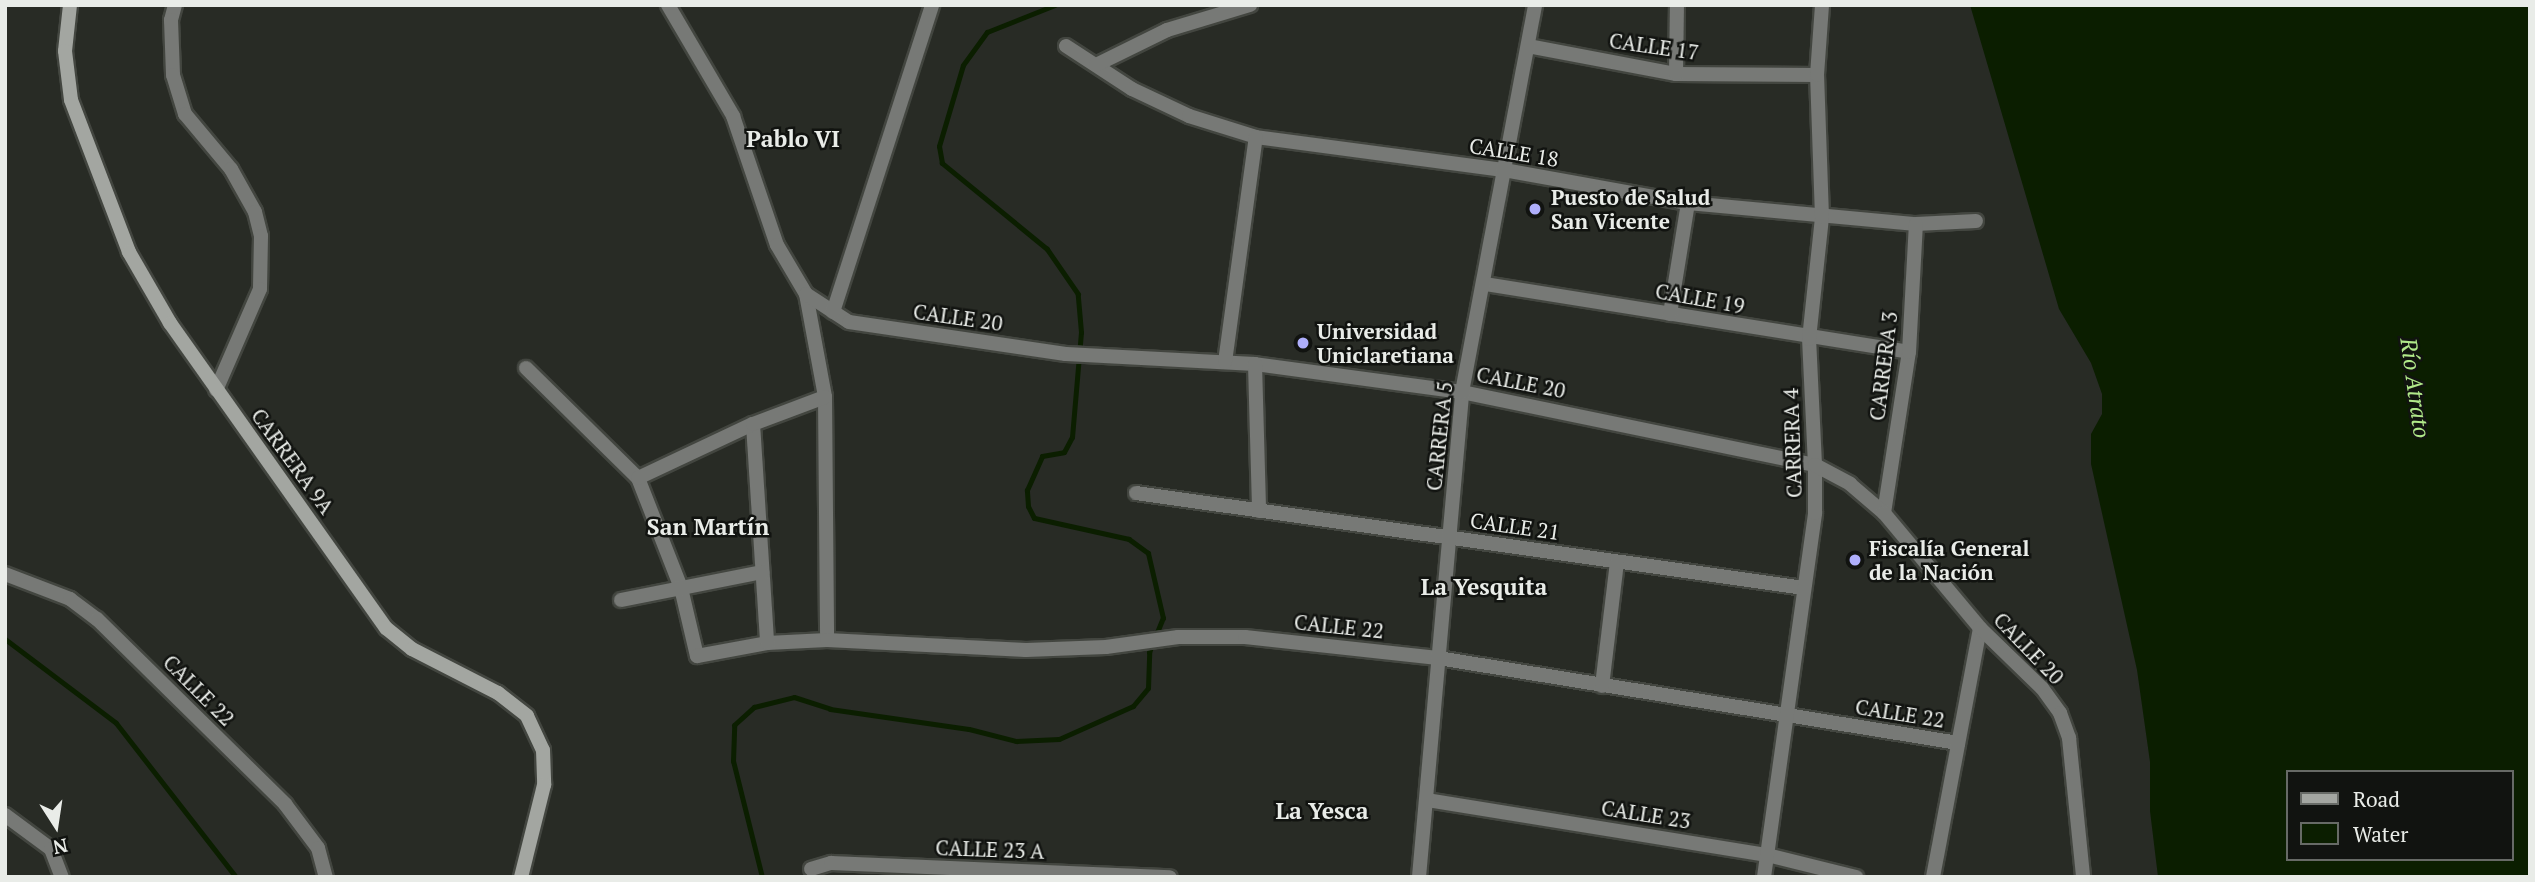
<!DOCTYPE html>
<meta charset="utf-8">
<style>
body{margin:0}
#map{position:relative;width:2535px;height:882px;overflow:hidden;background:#282b25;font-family:"PT Serif",serif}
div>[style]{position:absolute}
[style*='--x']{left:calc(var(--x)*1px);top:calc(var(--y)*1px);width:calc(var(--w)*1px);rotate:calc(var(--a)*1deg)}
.water>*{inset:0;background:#0b1e00}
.stream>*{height:5px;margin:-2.5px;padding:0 2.5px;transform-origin:2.5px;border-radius:2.5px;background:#0b1e00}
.roads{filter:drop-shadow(2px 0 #434640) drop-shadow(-2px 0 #434640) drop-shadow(0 2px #434640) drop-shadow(0 -2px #434640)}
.minor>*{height:14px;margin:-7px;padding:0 7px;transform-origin:7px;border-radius:7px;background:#777976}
.tertiary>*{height:14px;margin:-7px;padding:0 7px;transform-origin:7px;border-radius:7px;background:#777976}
.secondary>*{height:14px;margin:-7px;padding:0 7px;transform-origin:7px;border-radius:7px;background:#a3a6a1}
.dots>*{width:19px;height:19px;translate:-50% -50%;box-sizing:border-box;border:4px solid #111310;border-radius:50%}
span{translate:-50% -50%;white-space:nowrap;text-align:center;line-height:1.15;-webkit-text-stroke:5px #111310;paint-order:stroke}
.street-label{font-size:21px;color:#e9ece8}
.poi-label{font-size:21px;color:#e9ece8;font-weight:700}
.left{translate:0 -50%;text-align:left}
.neighbourhood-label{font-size:23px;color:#e9ece8;font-weight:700}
.water-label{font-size:23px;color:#b1e98a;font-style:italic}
.frame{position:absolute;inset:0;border:7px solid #e9ece8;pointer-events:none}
.legend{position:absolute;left:2286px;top:770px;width:228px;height:91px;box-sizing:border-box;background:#111310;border:2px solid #676a66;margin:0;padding:9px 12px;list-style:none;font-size:21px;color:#e9ece8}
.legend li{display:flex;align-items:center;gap:14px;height:35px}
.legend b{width:35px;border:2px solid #676a66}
.north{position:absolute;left:21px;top:791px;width:70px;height:70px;-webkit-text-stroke:5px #111310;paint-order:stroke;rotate:168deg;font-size:19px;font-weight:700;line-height:28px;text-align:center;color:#e9ece8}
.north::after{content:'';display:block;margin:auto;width:24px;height:32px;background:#e9ece8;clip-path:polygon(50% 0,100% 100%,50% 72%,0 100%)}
</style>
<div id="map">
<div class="water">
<div style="clip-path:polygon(evenodd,1970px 5px,2530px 5px,2530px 877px,2158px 877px,2150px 811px,2150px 762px,2137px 670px,2091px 464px,2091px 434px,2102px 414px,2102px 394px,2091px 363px,2059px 309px,1970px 5px,2288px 772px,2512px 772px,2512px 859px,2288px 859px,2288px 772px)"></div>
</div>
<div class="stream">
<div style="--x:5;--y:639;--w:139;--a:37.1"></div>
<div style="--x:116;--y:723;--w:195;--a:52.1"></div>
<div style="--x:762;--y:877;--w:120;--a:-104"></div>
<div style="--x:733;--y:761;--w:36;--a:-88"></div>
<div style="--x:734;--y:725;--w:27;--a:-42"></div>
<div style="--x:754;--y:707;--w:41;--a:-14"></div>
<div style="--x:794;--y:697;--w:38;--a:18"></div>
<div style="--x:830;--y:709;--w:140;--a:8.2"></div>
<div style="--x:969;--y:729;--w:49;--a:14.3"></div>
<div style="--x:1016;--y:741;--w:43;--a:-2.7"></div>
<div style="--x:1059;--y:739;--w:81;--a:-24"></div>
<div style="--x:1133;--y:706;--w:23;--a:-50"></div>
<div style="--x:1148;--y:688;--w:36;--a:-88"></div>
<div style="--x:1149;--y:652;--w:37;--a:-68"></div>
<div style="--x:1163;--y:618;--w:67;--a:-103"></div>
<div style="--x:1148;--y:553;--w:24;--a:-144"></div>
<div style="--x:1129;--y:539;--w:97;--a:-167.5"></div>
<div style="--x:1034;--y:518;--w:13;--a:-117"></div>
<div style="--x:1028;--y:506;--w:16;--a:-94"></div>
<div style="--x:1027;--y:490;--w:37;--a:-66"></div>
<div style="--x:1042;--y:456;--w:22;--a:-10"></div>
<div style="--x:1064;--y:452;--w:17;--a:-62"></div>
<div style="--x:1072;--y:437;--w:105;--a:-85.1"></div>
<div style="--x:1081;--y:332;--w:38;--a:-95"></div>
<div style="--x:1078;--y:294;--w:55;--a:-124.6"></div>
<div style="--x:1047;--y:249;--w:136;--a:-140.7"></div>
<div style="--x:942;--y:163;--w:17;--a:-100"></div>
<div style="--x:939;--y:146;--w:84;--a:-73.5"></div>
<div style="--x:963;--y:65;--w:41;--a:-54"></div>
<div style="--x:987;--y:32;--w:73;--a:-21.7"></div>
</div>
<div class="roads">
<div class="minor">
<div style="--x:175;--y:5;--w:16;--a:105"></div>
<div style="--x:171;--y:20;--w:55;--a:87.9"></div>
<div style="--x:173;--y:75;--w:41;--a:72.9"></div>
<div style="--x:185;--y:114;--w:72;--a:50.1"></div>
<div style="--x:231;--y:169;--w:49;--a:60.8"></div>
<div style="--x:255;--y:212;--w:25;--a:76"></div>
<div style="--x:261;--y:236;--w:53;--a:91.1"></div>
<div style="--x:260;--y:289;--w:110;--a:113.5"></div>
<div style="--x:668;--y:5;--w:129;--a:59.6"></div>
<div style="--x:733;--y:116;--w:136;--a:71.2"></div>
<div style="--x:777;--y:245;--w:57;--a:59.4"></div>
<div style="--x:806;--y:294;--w:105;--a:79.5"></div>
<div style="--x:825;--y:397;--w:243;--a:89.5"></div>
<div style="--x:1066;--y:46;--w:79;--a:33.1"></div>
<div style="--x:1132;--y:89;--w:63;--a:25.3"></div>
<div style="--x:1189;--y:116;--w:70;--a:17.4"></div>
<div style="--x:1256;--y:137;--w:250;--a:7.6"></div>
<div style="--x:1504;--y:170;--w:187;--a:10.2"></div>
<div style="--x:1688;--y:203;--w:229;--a:5.3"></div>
<div style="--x:1916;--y:224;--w:60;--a:-2.9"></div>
<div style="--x:1528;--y:46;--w:151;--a:10.7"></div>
<div style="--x:1676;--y:74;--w:141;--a:0.4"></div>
<div style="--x:1096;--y:65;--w:79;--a:-26.2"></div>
<div style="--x:1167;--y:30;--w:87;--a:-16.8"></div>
<div style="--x:1676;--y:74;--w:69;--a:-89.2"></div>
<div style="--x:1485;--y:284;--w:429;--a:9.1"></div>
<div style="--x:806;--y:294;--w:51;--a:33.1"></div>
<div style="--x:849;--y:322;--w:219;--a:8.4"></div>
<div style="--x:1066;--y:354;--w:189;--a:3"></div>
<div style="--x:1255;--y:364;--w:209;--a:7.7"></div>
<div style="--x:1462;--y:392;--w:360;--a:11.7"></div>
<div style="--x:1815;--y:465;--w:126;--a:-92.7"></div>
<div style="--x:1809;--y:339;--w:123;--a:-83.9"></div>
<div style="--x:1822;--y:217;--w:142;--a:-92"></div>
<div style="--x:1817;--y:75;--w:70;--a:-85.9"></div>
<div style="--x:833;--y:312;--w:323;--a:-72.1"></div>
<div style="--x:1670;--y:314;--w:112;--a:-80.8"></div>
<div style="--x:1225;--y:362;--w:227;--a:-82.2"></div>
<div style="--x:1255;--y:364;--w:147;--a:88.4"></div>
<div style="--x:526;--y:368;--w:157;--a:44.5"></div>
<div style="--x:638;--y:478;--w:118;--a:68.6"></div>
<div style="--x:681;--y:588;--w:70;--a:76.8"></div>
<div style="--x:697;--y:656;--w:71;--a:-10.5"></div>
<div style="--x:767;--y:643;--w:60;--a:-2.9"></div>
<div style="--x:827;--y:640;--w:199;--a:2.9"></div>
<div style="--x:1026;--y:650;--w:80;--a:-2.1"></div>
<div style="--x:1106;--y:647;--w:73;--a:-7.9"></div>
<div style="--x:1178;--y:637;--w:67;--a:0"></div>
<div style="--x:1245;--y:637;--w:194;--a:6.2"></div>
<div style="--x:1438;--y:658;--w:527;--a:9.28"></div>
<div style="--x:753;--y:424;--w:219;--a:86.3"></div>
<div style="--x:638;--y:478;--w:127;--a:-25.2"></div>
<div style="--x:753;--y:424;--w:77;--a:-20.6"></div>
<div style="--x:1136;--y:493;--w:675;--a:8.09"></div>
<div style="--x:1884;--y:513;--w:163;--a:-81.2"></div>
<div style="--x:1909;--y:352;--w:128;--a:-86.9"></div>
<div style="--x:5;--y:574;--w:70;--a:21"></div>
<div style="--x:70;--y:599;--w:34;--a:37"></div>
<div style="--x:97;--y:619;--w:264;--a:44.5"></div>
<div style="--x:285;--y:804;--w:55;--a:53.1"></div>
<div style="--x:318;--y:848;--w:30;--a:75"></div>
<div style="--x:621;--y:600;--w:144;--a:-11.2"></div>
<div style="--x:1602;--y:686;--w:125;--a:-83.1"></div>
<div style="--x:1427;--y:800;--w:344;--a:9.2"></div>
<div style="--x:1767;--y:855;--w:92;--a:13.9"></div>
<div style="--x:5;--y:815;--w:57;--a:36.5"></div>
<div style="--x:51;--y:849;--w:30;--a:69"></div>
<div style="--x:811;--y:869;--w:21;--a:-17"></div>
<div style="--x:831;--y:863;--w:339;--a:2.4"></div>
<div style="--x:1419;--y:877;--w:487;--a:-84.9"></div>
<div style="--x:1462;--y:392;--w:394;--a:-79.3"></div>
<div style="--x:1933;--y:877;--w:253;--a:-79.3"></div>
</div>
<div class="tertiary">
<div style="--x:1764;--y:877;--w:368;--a:-82"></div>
<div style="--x:1815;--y:513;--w:48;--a:-90"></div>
<div style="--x:1815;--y:465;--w:40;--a:28"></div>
<div style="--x:1850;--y:484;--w:45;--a:40.5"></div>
<div style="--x:1884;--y:513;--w:150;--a:50.1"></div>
<div style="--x:1980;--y:628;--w:86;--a:44.1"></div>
<div style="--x:2042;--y:688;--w:31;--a:54"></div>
<div style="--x:2060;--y:713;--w:27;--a:70"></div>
<div style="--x:2069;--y:738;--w:140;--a:84.2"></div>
</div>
<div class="secondary">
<div style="--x:70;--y:5;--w:46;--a:96.2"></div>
<div style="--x:65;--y:51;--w:49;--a:83"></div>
<div style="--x:71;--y:100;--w:163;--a:69.1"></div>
<div style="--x:129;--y:252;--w:82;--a:60"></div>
<div style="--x:170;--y:323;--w:374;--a:54.7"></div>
<div style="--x:386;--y:628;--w:33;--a:39"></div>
<div style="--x:412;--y:649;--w:97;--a:27.1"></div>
<div style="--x:498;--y:693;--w:37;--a:38"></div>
<div style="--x:527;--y:716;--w:38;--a:65"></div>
<div style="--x:543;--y:750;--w:35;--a:88"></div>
<div style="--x:544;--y:785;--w:95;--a:104"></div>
</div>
</div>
<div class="dots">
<div style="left:1535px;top:209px;background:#aeaefb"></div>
<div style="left:1303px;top:343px;background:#aeaefb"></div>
<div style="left:1855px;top:560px;background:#aeaefb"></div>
</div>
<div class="street-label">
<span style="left:1654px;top:46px;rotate:8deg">CALLE 17</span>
<span style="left:1514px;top:152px;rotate:9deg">CALLE 18</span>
<span style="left:1700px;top:298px;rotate:10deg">CALLE 19</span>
<span style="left:958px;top:317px;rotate:8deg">CALLE 20</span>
<span style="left:1883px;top:366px;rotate:-83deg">CARRERA 3</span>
<span style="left:1521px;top:382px;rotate:11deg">CALLE 20</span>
<span style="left:1439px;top:436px;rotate:-84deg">CARRERA 5</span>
<span style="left:1792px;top:443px;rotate:-92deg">CARRERA 4</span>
<span style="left:293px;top:461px;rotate:54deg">CARRERA 9A</span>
<span style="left:1515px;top:526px;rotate:8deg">CALLE 21</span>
<span style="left:1339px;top:626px;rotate:6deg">CALLE 22</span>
<span style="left:2029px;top:648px;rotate:46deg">CALLE 20</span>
<span style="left:199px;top:690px;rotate:45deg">CALLE 22</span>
<span style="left:1900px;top:713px;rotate:9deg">CALLE 22</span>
<span style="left:1646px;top:814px;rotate:9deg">CALLE 23</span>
<span style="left:990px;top:849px;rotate:2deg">CALLE 23 A</span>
</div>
<div class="poi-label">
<span class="left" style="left:1551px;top:209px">Puesto de Salud<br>San Vicente</span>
<span class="left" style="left:1317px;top:343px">Universidad<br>Uniclaretiana</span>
<span class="left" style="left:1869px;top:560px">Fiscalía General<br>de la Nación</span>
</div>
<div class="neighbourhood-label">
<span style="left:793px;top:139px">Pablo VI</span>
<span style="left:708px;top:527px">San Martín</span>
<span style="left:1484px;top:587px">La Yesquita</span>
<span style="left:1322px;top:811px">La Yesca</span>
</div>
<div class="water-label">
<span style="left:2415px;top:388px;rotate:82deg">Río Atrato</span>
</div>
<div class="frame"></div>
<ul class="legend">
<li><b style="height:9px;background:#a3a6a1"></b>Road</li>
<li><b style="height:19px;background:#0b1e00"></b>Water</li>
</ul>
<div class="north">N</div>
</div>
